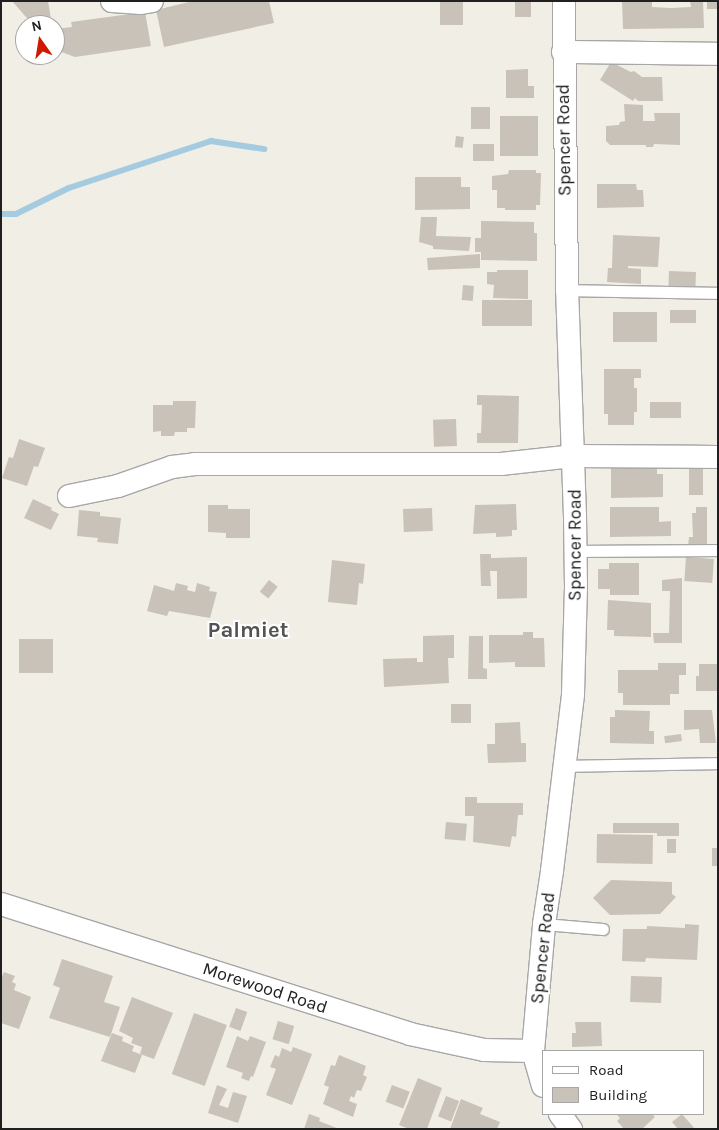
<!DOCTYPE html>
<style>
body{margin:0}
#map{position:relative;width:719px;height:1130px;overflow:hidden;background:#f1eee6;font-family:Karla,sans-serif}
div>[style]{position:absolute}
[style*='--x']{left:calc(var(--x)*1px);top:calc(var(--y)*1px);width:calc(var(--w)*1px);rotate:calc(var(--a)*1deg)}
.stream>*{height:5.5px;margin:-2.75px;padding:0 2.75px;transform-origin:2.75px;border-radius:2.75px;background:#a4cbe0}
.building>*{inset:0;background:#c9c2b8;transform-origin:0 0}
.roads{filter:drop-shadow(1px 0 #a7a7a7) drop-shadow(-1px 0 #a7a7a7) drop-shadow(0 1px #a7a7a7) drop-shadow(0 -1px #a7a7a7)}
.service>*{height:11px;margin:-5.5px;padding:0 5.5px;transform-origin:5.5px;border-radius:5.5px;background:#fff}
.minor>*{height:22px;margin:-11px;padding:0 11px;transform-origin:11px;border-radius:11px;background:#fff}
span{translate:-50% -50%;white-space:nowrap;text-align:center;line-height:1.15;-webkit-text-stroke:4px #fff;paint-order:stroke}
.street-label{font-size:18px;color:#202020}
.district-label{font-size:22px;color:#535353;font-weight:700}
.frame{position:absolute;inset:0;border:2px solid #202020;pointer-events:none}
.legend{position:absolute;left:542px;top:1050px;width:162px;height:65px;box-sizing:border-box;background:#fff;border:1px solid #a6a6a6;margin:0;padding:6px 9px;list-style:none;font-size:15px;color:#202020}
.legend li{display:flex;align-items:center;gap:10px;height:25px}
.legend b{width:25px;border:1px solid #a6a6a6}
.north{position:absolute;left:15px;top:15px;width:50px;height:50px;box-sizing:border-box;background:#fff;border:1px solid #a6a6a6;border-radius:50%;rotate:347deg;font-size:14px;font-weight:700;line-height:20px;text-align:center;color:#202020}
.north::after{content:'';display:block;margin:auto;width:18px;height:22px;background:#cf1a00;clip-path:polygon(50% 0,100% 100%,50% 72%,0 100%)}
</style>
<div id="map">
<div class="stream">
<div style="--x:1;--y:214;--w:15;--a:0"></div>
<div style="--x:16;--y:214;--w:59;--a:-26.1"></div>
<div style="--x:69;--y:188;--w:150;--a:-18.3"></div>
<div style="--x:211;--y:141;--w:54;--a:8.6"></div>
</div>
<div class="building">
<div style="clip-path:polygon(12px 1px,48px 1px,52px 25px,33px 25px)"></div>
<div style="clip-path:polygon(193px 1px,269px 1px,274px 23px,164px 47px,156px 10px)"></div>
<div style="left:440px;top:1px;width:23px;height:24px"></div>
<div style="left:515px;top:1px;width:16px;height:16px"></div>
<div style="clip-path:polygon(622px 1px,652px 1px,652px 7px,671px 8px,691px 7px,690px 1px,703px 1px,704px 28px,623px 29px)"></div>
<div style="left:707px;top:1px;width:11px;height:8px"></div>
<div style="clip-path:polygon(145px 12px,151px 46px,75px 57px,56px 50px,55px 29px,72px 27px,71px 22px)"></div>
<div style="clip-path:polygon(611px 62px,631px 72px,634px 71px,642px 77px,662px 77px,663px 101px,638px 101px,635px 98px,633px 101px,600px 80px)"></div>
<div style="clip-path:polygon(528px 69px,528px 86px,534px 86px,534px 98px,506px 98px,506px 70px)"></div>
<div style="clip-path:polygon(624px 104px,643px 105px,643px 121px,655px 121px,654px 113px,680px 113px,680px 145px,654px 144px,653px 147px,646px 147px,646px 145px,610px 145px,606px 141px,606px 126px,619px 125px,620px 122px,625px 121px)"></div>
<div style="left:471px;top:107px;width:19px;height:22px"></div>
<div style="left:500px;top:116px;width:38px;height:40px"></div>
<div style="left:456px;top:136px;width:8px;height:11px;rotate:7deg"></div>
<div style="left:473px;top:144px;width:21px;height:17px"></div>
<div style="clip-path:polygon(509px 170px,536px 170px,536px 173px,541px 173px,540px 205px,536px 205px,536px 210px,505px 210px,505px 208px,497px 208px,497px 190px,492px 190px,492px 176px,508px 174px)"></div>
<div style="clip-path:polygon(415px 177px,461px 177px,461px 187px,470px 187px,470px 209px,415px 210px)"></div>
<div style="clip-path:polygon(597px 184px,636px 184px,637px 190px,643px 190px,644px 207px,597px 208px)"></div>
<div style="clip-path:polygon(421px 217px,437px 217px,436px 236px,471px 237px,469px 251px,433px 249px,433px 246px,419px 242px)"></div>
<div style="clip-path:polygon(481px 221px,534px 222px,534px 233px,537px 233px,537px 261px,481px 260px,481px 252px,475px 252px,475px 238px,481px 238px)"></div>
<div style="clip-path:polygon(613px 235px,660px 237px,658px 267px,628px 266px,628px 268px,641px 269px,641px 284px,607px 282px,608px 268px,612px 268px)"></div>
<div style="clip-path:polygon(480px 254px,480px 268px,428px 270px,427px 258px)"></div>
<div style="clip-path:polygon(497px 270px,528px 270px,528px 299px,493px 298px,494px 285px,487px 284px,487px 272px,497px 272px)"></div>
<div style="left:669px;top:271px;width:27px;height:15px;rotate:2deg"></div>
<div style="left:463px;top:285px;width:11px;height:15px;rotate:5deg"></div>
<div style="left:532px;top:300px;width:26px;height:50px;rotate:90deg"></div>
<div style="left:670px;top:310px;width:26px;height:13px"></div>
<div style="left:657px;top:312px;width:30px;height:44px;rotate:90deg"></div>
<div style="clip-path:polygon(604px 369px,641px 369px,641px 378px,634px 378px,634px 388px,637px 388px,637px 412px,634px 412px,634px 425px,608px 425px,608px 414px,604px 414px)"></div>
<div style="clip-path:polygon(477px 395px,519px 396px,518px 443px,477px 443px,477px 433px,481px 433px,482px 405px,477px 405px)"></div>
<div style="clip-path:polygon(173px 401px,196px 401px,195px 428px,187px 428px,187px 432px,175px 432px,174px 436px,161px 436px,161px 431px,153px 432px,153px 405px,173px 405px)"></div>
<div style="left:650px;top:402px;width:31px;height:16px"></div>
<div style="left:456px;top:419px;width:27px;height:23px;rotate:88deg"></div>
<div style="clip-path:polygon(19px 439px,45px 448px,38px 467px,34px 466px,27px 486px,2px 478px,9px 457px,13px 458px)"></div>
<div style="clip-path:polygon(657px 464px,657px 474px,663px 474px,663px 497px,611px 498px,611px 465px)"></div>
<div style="left:689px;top:468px;width:14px;height:27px"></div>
<div style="clip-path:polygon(33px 499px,52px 508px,51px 510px,59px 514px,51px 530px,24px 518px)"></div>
<div style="clip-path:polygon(516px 504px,517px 530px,512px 530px,512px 536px,496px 537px,496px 533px,473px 534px,475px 505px)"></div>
<div style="clip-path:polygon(208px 505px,228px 505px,228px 509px,250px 509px,250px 538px,226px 538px,226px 533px,208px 532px)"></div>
<div style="clip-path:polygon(610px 507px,659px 507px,659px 522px,671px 521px,671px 536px,610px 537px)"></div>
<div style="clip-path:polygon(696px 507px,707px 507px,707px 546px,688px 546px,689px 537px,693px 537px,692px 513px,696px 513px)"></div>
<div style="left:432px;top:508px;width:23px;height:29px;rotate:88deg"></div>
<div style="clip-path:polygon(79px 510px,100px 512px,100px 516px,121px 518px,118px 544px,97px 542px,98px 538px,77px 536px)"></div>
<div style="clip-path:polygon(480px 554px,491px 554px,491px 558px,527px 557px,527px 598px,497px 599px,497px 571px,490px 571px,491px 586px,481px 586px)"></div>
<div style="left:686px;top:557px;width:28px;height:24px;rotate:4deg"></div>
<div style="clip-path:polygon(332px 560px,365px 564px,363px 584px,359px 583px,357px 605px,328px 602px)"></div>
<div style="clip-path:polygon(609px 563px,639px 563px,639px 595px,610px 595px,610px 589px,598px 589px,598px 569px,609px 569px)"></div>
<div style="clip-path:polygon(682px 578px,682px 643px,654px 643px,653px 633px,669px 633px,670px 591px,662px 591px,662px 580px)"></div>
<div style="left:269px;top:580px;width:11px;height:15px;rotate:38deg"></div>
<div style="clip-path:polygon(176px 583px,188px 586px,187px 590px,195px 592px,197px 583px,210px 587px,209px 591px,217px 592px,210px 618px,169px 611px,167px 616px,147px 611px,154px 585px,174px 591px)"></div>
<div style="clip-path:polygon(608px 600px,651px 603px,651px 637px,614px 636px,614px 630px,607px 630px)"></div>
<div style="clip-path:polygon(523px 632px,533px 632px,533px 638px,544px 638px,545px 667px,515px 667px,515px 662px,489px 663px,489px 635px,523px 635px)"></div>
<div style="clip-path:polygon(454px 635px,454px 658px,448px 658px,449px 683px,384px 687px,383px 659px,417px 658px,417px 662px,423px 662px,423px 636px)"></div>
<div style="clip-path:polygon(469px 636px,483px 636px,483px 668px,487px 669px,487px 679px,468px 679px)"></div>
<div style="left:19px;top:639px;width:34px;height:34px"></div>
<div style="clip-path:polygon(658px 663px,686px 663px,686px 675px,679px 675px,679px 694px,670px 694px,670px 705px,623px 705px,623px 693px,618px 693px,618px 670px,658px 670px)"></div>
<div style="clip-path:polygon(699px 664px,718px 664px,718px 691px,696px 691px,696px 676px,699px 676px)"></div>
<div style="left:451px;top:704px;width:20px;height:19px"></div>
<div style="clip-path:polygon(615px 710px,650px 711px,649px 731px,654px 731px,654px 744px,610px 743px,610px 717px,615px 717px)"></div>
<div style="clip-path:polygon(684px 710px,712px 710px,716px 743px,700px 743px,699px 729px,684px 730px)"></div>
<div style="clip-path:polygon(520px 722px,521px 743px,526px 743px,526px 762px,488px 763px,487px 744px,495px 744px,495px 723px)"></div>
<div style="left:681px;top:734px;width:7px;height:17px;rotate:82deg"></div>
<div style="clip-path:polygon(465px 797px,477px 797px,477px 803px,523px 803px,523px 815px,518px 815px,516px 837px,512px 836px,510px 847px,473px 842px,474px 816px,465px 816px)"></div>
<div style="left:446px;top:822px;width:21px;height:17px;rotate:5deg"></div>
<div style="clip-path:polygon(613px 823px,679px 823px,679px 836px,657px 836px,657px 833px,613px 833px)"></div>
<div style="left:597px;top:834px;width:56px;height:29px;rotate:1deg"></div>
<div style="left:667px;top:839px;width:9px;height:14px"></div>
<div style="left:712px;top:848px;width:6px;height:18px"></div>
<div style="clip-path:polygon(611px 880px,672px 882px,672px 894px,676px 897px,660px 914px,610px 915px,593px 898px)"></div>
<div style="clip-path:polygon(685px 924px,699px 925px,697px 960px,646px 958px,645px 962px,622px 961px,623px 929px,647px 929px,647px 926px,685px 928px)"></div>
<div style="clip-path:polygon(62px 959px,113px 976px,104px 1002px,120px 1007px,110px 1037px,49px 1018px,60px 988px,53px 985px)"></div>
<div style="clip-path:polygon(4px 972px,15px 976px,12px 982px,16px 984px,14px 990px,31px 997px,19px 1029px,1px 1023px,1px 978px)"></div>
<div style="left:631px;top:976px;width:31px;height:26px;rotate:2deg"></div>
<div style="clip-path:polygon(132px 997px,173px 1013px,154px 1059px,140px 1054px,142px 1047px,131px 1043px,133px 1038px,119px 1031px)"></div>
<div style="left:236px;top:1008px;width:12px;height:20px;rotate:20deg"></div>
<div style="left:194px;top:1013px;width:35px;height:65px;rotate:20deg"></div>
<div style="left:278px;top:1021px;width:17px;height:19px;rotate:17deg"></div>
<div style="clip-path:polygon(575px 1022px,601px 1022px,602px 1046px,572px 1047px,572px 1033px,576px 1033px)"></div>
<div style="clip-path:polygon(112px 1033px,123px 1037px,122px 1041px,134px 1046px,132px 1051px,142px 1055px,135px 1073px,101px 1061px)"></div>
<div style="clip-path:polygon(237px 1036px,248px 1041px,250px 1036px,266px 1042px,253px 1077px,251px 1076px,249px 1081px,241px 1078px,243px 1073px,226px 1067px)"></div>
<div style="clip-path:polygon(293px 1047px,312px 1054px,292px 1105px,266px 1095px,276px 1069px,270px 1067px,275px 1055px,279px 1057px,282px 1048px,291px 1052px)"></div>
<div style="clip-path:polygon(339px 1055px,366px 1066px,363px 1075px,367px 1077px,361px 1091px,357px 1090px,354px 1098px,351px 1096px,349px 1101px,357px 1104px,353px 1117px,323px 1104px,329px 1087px,324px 1085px,331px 1065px,335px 1066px)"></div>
<div style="clip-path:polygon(418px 1078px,442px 1088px,427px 1129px,409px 1129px,399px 1125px)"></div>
<div style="clip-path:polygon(217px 1085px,227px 1089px,219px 1105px,228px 1108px,233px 1092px,247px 1096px,238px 1123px,208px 1113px)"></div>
<div style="left:392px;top:1085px;width:19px;height:18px;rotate:21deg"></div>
<div style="left:446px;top:1096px;width:14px;height:22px;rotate:21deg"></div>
<div style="clip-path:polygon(461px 1099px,483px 1108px,480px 1114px,500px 1122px,497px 1129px,450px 1129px)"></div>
<div style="clip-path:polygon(309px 1114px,320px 1118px,319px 1121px,339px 1129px,304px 1129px)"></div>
<div style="clip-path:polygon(616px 1114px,652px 1114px,655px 1117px,642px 1129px,624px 1129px,617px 1121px,620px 1118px)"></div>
<div style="clip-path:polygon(682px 1114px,695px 1129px,678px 1129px,672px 1122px)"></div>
</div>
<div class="roads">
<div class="service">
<div style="--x:567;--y:290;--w:151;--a:1.1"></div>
<div style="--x:575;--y:551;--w:143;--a:-0.4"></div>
<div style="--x:565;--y:766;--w:153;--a:-1.1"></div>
<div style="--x:544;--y:924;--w:59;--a:4.8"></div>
</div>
<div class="minor">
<div style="--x:112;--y:1;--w:29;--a:4"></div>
<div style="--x:141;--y:3;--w:11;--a:-10"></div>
<div style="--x:563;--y:52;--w:155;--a:0.7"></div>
<div style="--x:69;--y:496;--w:50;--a:-11.5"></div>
<div style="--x:118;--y:486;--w:57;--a:-19.4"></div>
<div style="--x:172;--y:467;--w:23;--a:-7"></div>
<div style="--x:195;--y:464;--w:306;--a:0"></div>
<div style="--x:501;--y:464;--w:72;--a:-6.3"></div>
<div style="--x:573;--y:456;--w:145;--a:0.4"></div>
<div style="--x:1;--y:904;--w:429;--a:17.6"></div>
<div style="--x:410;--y:1034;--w:76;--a:12.2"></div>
<div style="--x:484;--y:1050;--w:49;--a:1.2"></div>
<div style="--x:543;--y:1086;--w:36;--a:-106"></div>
<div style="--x:533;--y:1051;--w:127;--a:-85"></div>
<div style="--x:544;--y:924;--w:54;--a:-81.4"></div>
<div style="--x:552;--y:871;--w:178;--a:-83.2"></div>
<div style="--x:573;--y:694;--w:107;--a:-88.4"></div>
<div style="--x:576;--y:587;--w:71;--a:-90.8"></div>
<div style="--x:575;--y:516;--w:226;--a:-92"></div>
<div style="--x:567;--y:290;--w:289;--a:-90.6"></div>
<div style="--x:560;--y:1114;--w:19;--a:54"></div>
</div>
</div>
<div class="street-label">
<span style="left:564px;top:140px;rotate:-91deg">Spencer Road</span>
<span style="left:575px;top:545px;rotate:-90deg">Spencer Road</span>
<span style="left:543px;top:948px;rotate:-84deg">Spencer Road</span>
<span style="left:265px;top:988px;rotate:18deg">Morewood Road</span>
</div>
<div class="district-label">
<span style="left:248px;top:631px">Palmiet</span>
</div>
<div class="frame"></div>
<ul class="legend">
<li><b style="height:6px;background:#fff"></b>Road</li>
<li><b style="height:14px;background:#c9c2b8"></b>Building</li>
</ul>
<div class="north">N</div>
</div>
